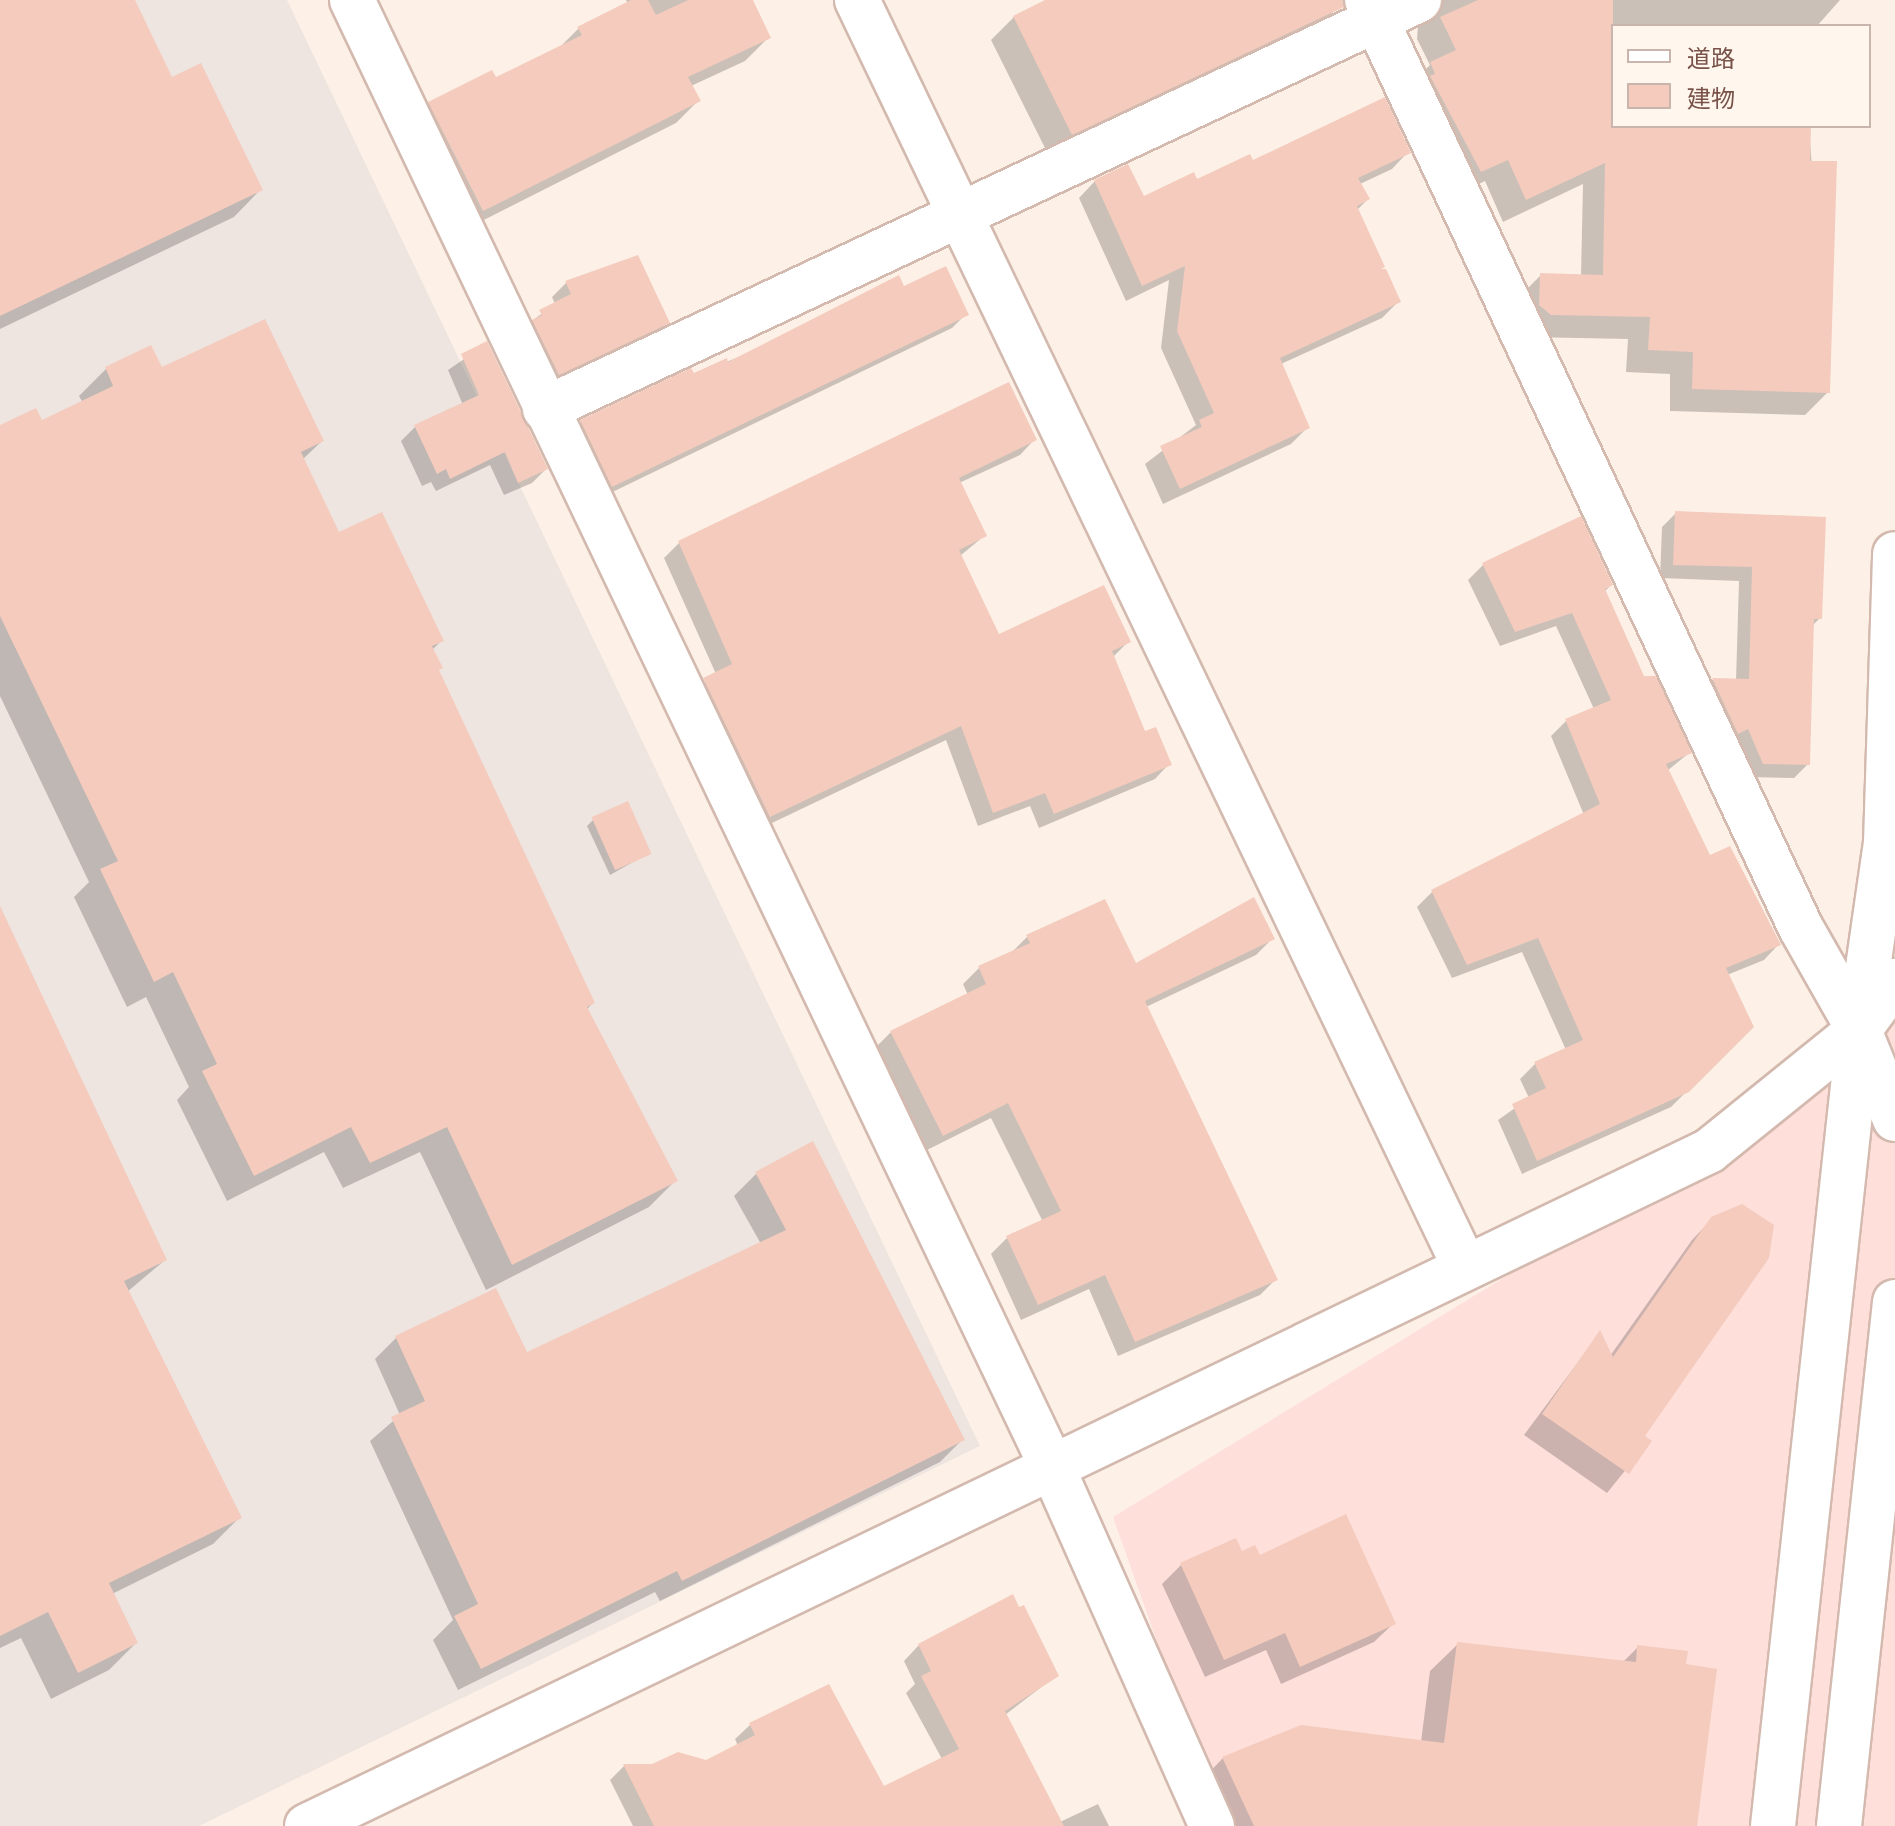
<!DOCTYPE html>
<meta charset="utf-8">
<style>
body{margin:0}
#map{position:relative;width:1895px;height:1826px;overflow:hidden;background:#fdf1e7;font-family:"Asap Condensed","Noto Sans JP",sans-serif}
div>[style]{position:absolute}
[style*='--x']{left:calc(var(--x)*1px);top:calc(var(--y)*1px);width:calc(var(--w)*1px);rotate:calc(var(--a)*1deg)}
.commercial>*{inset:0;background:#fedfda}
.industrial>*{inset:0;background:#eee5e0}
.shadow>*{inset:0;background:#0003}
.building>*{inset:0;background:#f4cbbd;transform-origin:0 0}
.roads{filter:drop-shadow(2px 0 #d3b9ae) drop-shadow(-2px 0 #d3b9ae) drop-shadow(0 2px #d3b9ae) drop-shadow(0 -2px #d3b9ae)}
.street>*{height:44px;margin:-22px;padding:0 22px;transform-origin:22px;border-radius:22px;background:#fff}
.secondary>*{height:44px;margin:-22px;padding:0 22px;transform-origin:22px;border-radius:22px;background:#fff}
span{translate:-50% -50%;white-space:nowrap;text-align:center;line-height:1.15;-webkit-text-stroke:6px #fff6ee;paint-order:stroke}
.legend{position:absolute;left:1611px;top:24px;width:260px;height:104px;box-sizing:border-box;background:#fff6ee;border:2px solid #c9b5ac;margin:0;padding:10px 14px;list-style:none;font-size:24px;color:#795349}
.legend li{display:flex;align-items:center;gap:16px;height:40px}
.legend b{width:40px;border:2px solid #c9b5ac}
</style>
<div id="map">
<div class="commercial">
<div style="clip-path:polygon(1895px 1002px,1895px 1826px,1222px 1826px,1113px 1517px,1678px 1171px)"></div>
</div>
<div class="industrial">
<div style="clip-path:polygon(0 0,287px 0,980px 1446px,199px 1826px,0 1826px)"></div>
</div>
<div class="shadow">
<div style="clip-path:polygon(0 0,133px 0,171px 79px,261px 189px,234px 217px,0 329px)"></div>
<div style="clip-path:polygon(626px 0,750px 0,768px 38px,745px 61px,691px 86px,698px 101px,676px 123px,460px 232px,407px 126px,429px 103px,495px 80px,558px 49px,578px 29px,628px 4px)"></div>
<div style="clip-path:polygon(1050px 0,1343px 0,1318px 30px,1049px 156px,991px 40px,1014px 17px)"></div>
<div style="clip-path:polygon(1404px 0,1840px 0,1817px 26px,1613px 26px,1613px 126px,1809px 126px,1828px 392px,1805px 415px,1670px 411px,1670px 374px,1626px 372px,1628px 339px,1528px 337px,1518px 298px,1541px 275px,1581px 276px,1583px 184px,1503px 222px,1485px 181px,1458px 194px,1408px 87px,1430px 65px,1417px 39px,1419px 12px)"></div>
<div style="clip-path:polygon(1408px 152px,1392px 169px,1360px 184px,1368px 199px,1357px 210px,1379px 271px,1399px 301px,1382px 318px,1281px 364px,1307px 428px,1291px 444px,1163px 504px,1145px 464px,1196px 425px,1161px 348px,1169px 280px,1126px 301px,1079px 198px,1095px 181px,1143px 199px,1253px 163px)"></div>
<div style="clip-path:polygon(637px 258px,668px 322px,654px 336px,544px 388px,526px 325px,555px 304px,552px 297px,566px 283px)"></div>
<div style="clip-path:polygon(903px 289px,966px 314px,952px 328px,598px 499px,567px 436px,581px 422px)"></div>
<div style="clip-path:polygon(486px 344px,546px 469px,532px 483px,504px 495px,490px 465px,436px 491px,431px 482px,422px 486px,401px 441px,415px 427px,463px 405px,448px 370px)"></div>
<div style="clip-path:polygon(150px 348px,161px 370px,322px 441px,302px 460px,338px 535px,442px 640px,432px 650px,437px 671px,593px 1003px,586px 1010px,676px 1180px,649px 1207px,486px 1290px,420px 1152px,343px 1188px,324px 1152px,227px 1201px,177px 1100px,189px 1087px,146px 997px,127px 1007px,74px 897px,89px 882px,0 696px,0 427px,41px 422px,83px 403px,79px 396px,106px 369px)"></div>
<div style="clip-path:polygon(1008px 384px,1034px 440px,1020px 455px,959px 483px,984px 536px,960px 556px,998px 636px,1128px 642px,1112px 658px,1144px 734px,1169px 764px,1155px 779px,1039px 828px,1030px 806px,978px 826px,946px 740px,755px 831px,690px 694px,716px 674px,664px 558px,679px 543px)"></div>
<div style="clip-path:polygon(1676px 513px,1824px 519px,1820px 618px,1811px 627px,1808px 764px,1794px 778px,1749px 777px,1699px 693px,1712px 680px,1736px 680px,1739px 581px,1660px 578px,1662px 527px)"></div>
<div style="clip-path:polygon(1483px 565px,1611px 585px,1604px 592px,1643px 678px,1689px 753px,1667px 771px,1709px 858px,1778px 945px,1764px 960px,1727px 975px,1751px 1027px,1671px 1107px,1522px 1174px,1498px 1120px,1529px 1098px,1520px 1079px,1535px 1064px,1566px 1050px,1522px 952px,1452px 978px,1417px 907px,1432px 892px,1584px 815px,1551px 736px,1566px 721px,1594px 709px,1556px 626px,1500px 646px,1468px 580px)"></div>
<div style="clip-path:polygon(593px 820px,649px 853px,610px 875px,587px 826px)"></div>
<div style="clip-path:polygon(0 910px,165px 1260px,127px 1292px,239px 1518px,213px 1544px,112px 1594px,136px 1643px,109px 1670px,51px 1699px,21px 1638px,0 1648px)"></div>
<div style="clip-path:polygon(1027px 937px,1135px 966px,1272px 939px,1256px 955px,1146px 1007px,1276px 1279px,1260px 1295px,1118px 1356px,1089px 1289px,1021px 1320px,991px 1254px,1007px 1238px,1043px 1222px,991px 1118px,927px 1150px,875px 1048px,891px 1032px,968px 995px,963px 984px,979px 968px,1010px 954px)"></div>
<div style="clip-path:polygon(756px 1174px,962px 1440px,940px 1462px,660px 1601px,655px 1592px,458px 1690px,433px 1640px,453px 1620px,370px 1441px,400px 1415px,375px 1359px,397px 1337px,526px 1355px,761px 1244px,734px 1196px)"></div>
<div style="clip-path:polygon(1712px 1219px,1643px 1437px,1649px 1441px,1607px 1493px,1524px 1435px,1599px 1334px,1610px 1356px,1692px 1240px)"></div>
<div style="clip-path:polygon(1241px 1553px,1259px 1557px,1393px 1624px,1374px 1642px,1281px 1684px,1266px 1650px,1205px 1677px,1162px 1584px,1181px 1565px)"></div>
<div style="clip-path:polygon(1458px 1644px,1623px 1662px,1638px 1647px,1684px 1666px,1695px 1826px,1214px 1826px,1196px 1786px,1223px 1758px,1421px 1742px,1430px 1671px)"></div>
<div style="clip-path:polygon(919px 1645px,1057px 1675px,1005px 1715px,1060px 1822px,1098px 1804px,1109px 1826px,878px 1826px,942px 1759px,906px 1693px,915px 1684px,904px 1661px)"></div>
<div style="clip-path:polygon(828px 1687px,822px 1826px,633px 1826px,610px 1780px,624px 1766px,707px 1762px,738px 1746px,735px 1739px,750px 1725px)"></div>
</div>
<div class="building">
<div style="clip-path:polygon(0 0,135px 0,172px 77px,201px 63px,263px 190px,0 316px)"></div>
<div style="clip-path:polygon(631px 0,648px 0,656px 15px,688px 0,753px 0,771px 38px,688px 77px,701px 101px,483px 211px,428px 102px,492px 70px,496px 77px,582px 35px,577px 27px)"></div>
<div style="clip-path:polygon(1045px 0,1342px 0,1344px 7px,1072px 135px,1013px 16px)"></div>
<div style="clip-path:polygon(1478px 0,1613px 0,1613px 126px,1811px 126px,1810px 161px,1837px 161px,1830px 393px,1692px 389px,1693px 352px,1648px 350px,1650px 317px,1551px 315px,1539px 305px,1540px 273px,1603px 275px,1605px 163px,1526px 200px,1508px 160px,1481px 172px,1430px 76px,1435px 74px,1430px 62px,1456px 50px,1440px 17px)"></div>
<div style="clip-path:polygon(1385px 97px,1411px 153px,1358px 178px,1370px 199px,1357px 206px,1385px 267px,1381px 269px,1386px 269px,1401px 302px,1280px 358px,1310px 428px,1180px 489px,1160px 446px,1202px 427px,1199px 420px,1214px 413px,1177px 331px,1185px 266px,1142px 286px,1094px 180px,1128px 164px,1144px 196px,1194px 172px,1197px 179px,1250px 154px,1253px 160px)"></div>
<div style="clip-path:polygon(638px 255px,670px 323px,559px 375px,532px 320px,542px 315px,539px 310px,571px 294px,565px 281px)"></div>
<div style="clip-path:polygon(946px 266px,969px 315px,612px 487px,580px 420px,691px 368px,694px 373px,727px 358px,728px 362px,899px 275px,904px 286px)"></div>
<div style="clip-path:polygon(265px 319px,324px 441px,301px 452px,339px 532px,382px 512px,444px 641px,432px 646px,443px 668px,439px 670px,595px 1003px,587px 1007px,678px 1181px,512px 1265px,447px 1127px,370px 1163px,351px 1127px,254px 1176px,202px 1071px,217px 1064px,173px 972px,154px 982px,100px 869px,118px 861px,0 616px,0 425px,36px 408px,42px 420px,113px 386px,105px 367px,151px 345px,162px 367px)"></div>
<div style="clip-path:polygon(487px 341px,548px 469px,518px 483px,505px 452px,450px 479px,446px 469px,437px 474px,414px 425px,479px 395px,461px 354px)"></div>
<div style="clip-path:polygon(1009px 382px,1037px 440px,959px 478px,987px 536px,959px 550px,999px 634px,1104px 585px,1131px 642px,1112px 651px,1145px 731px,1156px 727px,1172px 765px,1054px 814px,1045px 793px,993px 813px,961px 726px,770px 817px,703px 678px,732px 664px,678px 541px)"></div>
<div style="clip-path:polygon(1675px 511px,1826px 517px,1822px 619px,1814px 619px,1810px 765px,1763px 764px,1748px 729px,1738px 734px,1712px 678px,1749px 679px,1752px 567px,1673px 565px)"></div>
<div style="clip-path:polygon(1581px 516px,1613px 585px,1605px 589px,1644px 676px,1656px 676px,1692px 753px,1666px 764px,1710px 855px,1730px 846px,1781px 945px,1726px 968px,1754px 1027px,1689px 1092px,1537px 1161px,1512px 1104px,1546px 1088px,1534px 1062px,1583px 1040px,1538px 938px,1467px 965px,1431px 890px,1600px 804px,1565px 719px,1611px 700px,1572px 613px,1515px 632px,1482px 563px)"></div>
<div style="left:628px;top:801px;width:58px;height:40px;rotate:66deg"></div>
<div style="clip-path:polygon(1254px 897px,1275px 939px,1145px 1001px,1278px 1280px,1135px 1342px,1105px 1275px,1038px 1305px,1006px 1236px,1061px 1211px,1008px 1103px,943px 1136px,890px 1031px,986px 984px,978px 966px,1030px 943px,1026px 935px,1105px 899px,1136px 963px)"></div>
<div style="clip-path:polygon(0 906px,167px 1260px,124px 1281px,242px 1518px,109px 1583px,138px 1643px,78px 1673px,48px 1612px,0 1636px)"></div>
<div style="clip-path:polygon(813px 1141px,965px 1440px,682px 1581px,677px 1571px,481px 1669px,454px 1616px,478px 1604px,391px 1417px,425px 1401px,395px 1336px,496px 1288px,527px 1352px,786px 1230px,755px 1172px)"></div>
<div style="clip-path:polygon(1742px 1204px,1774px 1225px,1769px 1258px,1645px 1436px,1652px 1441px,1629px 1474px,1542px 1414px,1600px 1330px,1613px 1357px,1711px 1217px)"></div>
<div style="clip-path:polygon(1346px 1514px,1396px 1624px,1300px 1667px,1285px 1633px,1224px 1660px,1180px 1563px,1236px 1538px,1242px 1551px,1255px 1545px,1260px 1555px)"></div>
<div style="clip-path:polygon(1013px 1594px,1019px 1607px,1024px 1605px,1059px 1676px,1005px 1711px,1064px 1826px,654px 1826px,623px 1764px,652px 1764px,678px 1752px,706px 1760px,755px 1735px,749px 1723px,829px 1684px,884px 1786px,959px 1749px,921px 1676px,931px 1671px,918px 1644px)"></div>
<div style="clip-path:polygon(1457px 1642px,1636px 1662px,1637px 1645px,1688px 1651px,1686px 1664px,1717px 1669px,1697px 1826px,1254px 1826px,1222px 1757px,1301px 1725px,1444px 1743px)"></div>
</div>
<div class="roads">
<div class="street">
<div style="--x:352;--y:0;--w:1628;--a:64.49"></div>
<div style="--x:1053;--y:1469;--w:391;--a:66"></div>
<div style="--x:857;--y:0;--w:1403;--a:64.37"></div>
<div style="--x:1367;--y:0;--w:1024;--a:64.94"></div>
<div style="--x:1801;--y:928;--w:117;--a:60.4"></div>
<div style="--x:1859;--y:1030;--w:96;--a:68"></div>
<div style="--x:545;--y:409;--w:965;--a:-25.08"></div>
</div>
<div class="secondary">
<div style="--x:307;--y:1826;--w:1556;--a:-25.71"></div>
<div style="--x:1709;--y:1151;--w:193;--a:-38.9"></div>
<div style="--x:1859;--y:1030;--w:61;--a:-53.7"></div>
<div style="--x:1773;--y:1826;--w:801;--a:-83.83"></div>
<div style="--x:1859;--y:1030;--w:189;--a:-81.8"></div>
<div style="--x:1886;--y:843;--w:289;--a:-88.2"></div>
<div style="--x:1839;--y:1826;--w:527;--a:-83.9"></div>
</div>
</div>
<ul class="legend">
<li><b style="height:10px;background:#fff"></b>道路</li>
<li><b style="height:22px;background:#f4cbbd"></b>建物</li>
</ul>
</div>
